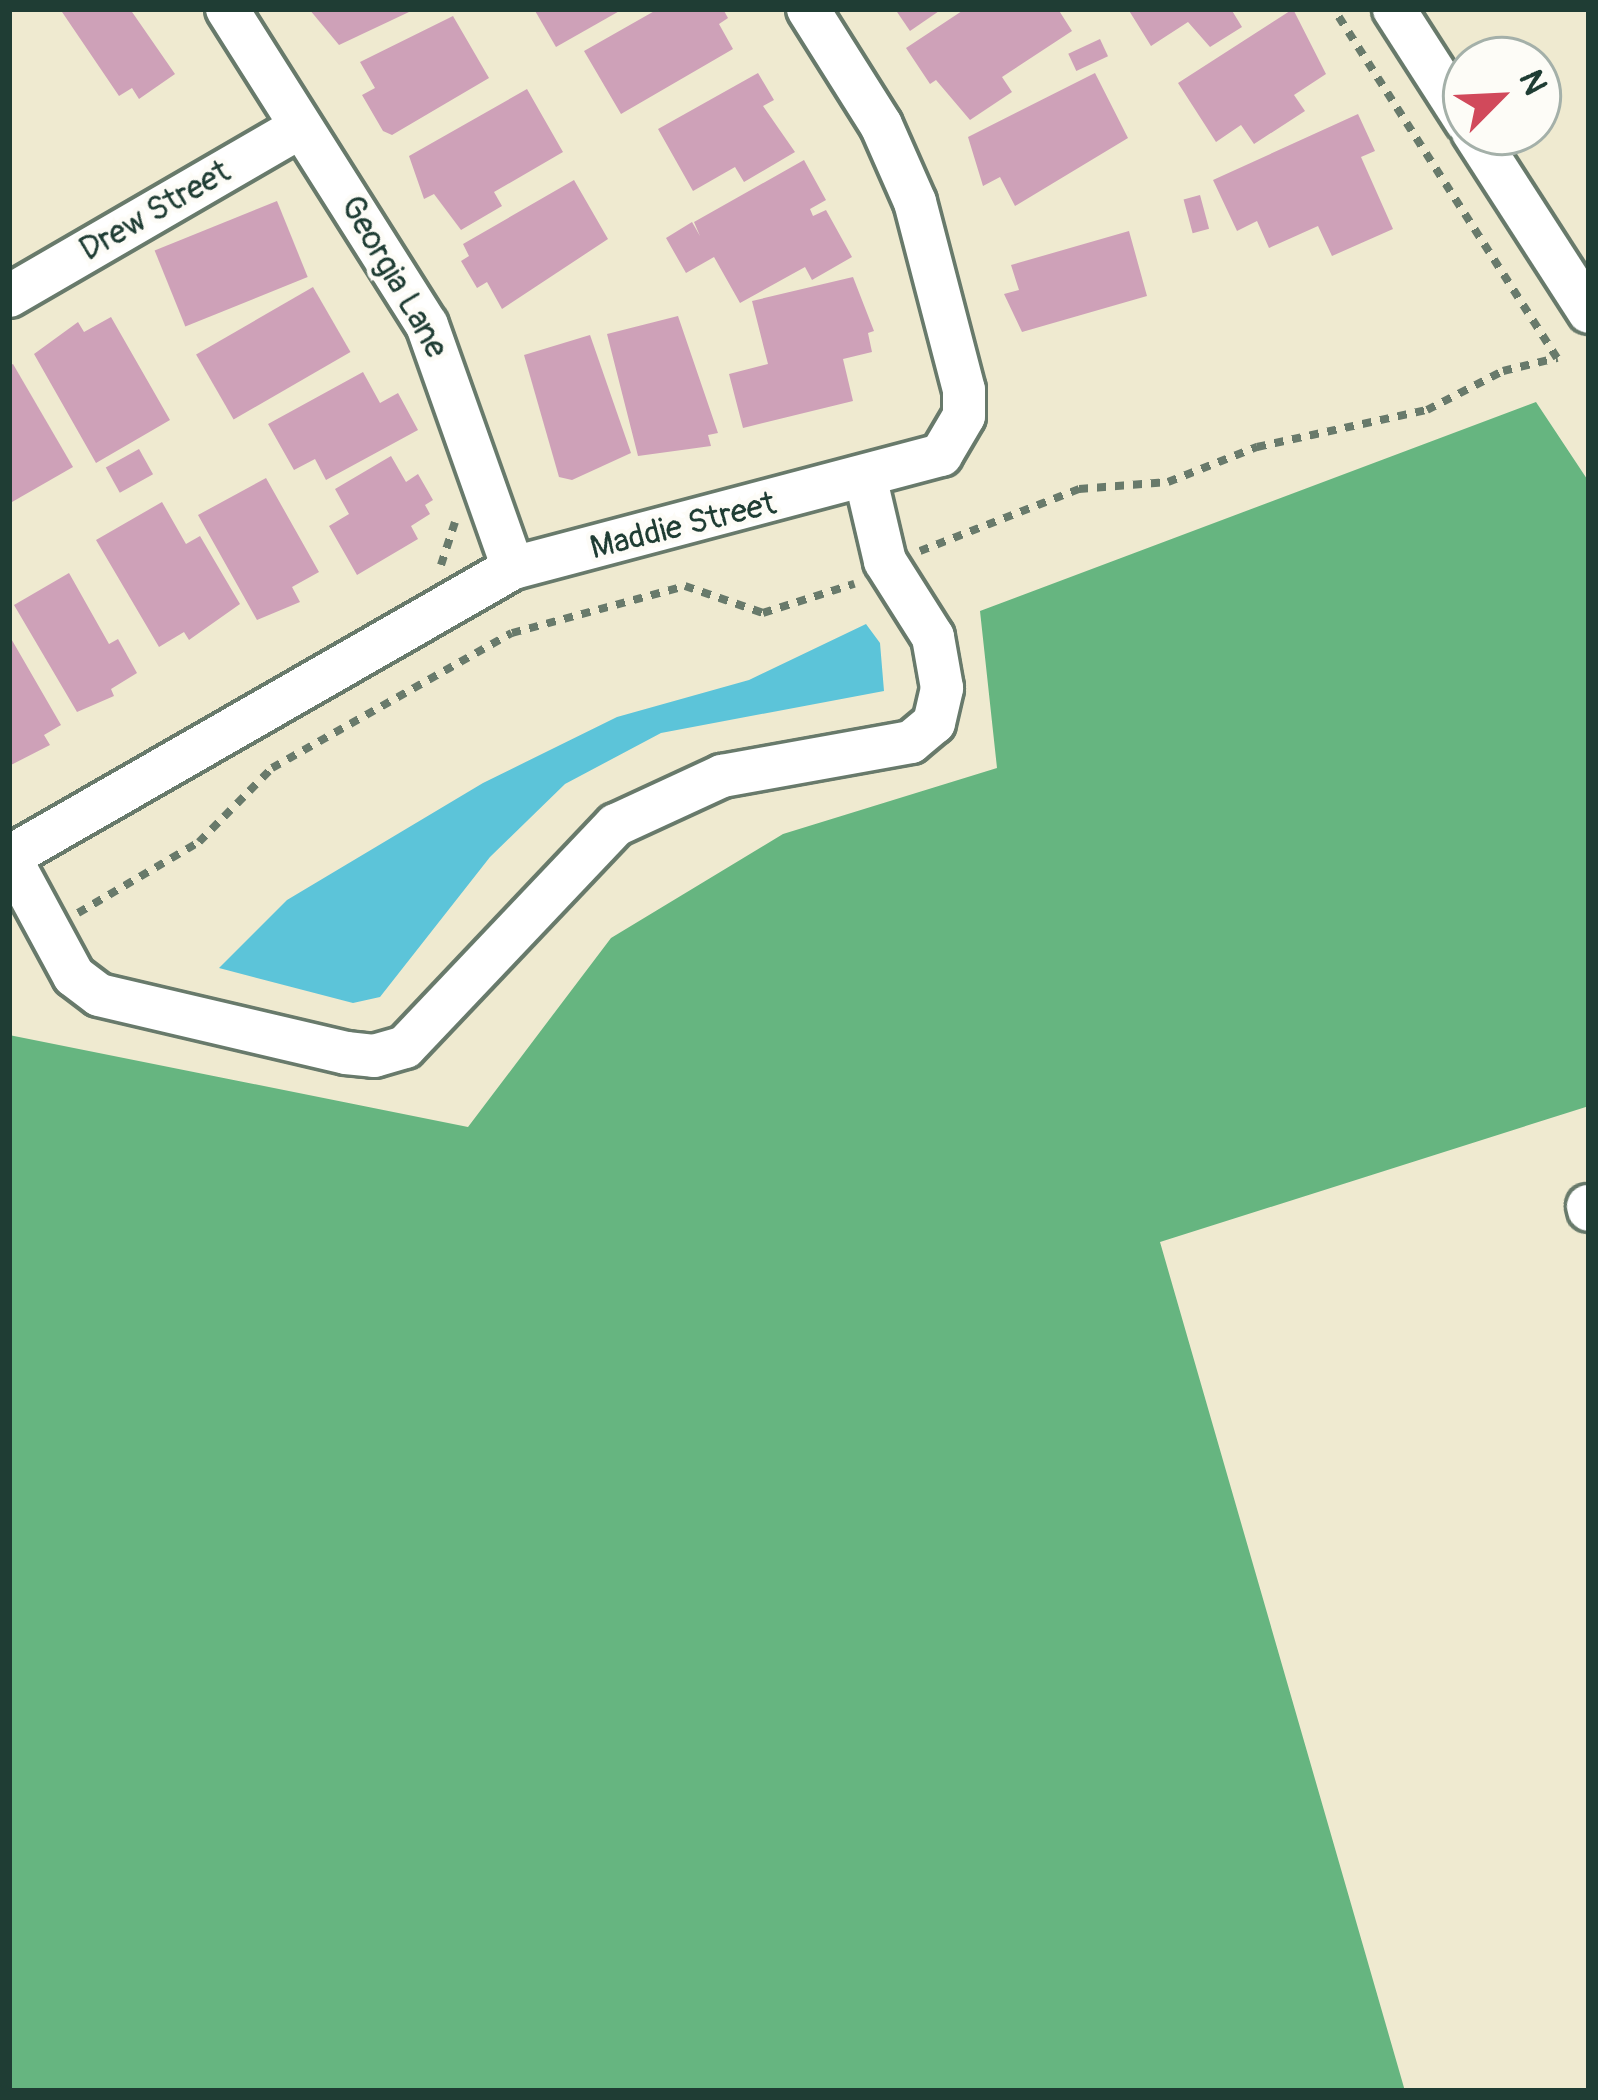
<!DOCTYPE html>
<style>
body{margin:0}
#map{position:relative;width:1598px;height:2100px;overflow:hidden;background:#efead0;font-family:Pangolin,sans-serif}
div>[style]{position:absolute}
[style*='--x']{left:calc(var(--x)*1px);top:calc(var(--y)*1px);width:calc(var(--w)*1px);rotate:calc(var(--a)*1deg)}
.forest>*{inset:0;background:#66b580}
.water>*{inset:0;background:#5cc4d9}
.building>*{inset:0;background:#cea1b8;transform-origin:0 0}
.path>*{height:8px;margin-top:-4px;transform-origin:0;background:repeating-linear-gradient(90deg,#687a6b 0 9px,transparent 0 18px)}
.roads{filter:drop-shadow(3px 0 #687a6b) drop-shadow(-3px 0 #687a6b) drop-shadow(0 3px #687a6b) drop-shadow(0 -3px #687a6b)}
.minor>*{height:42px;margin:-21px;padding:0 21px;transform-origin:21px;border-radius:21px;background:#fff}
span{translate:-50% -50%;white-space:nowrap;text-align:center;line-height:1.15;-webkit-text-stroke:9px #fdfcf7;paint-order:stroke}
.street-label{font-size:33px;color:#1f3d34}
.frame{position:absolute;inset:0;border:12px solid #1f3d34;pointer-events:none}
.north{position:absolute;left:1442px;top:36px;width:120px;height:120px;box-sizing:border-box;background:#fdfcf7;border:3px solid #a4b0a9;border-radius:50%;rotate:66deg;font-size:33px;font-weight:700;line-height:48px;text-align:center;color:#1f3d34}
.north::after{content:'';display:block;margin:auto;width:42px;height:54px;background:#d1495b;clip-path:polygon(50% 0,100% 100%,50% 72%,0 100%)}
</style>
<div id="map">
<div class="forest">
<div style="clip-path:polygon(1536px 402px,1589px 482px,1589px 1106px,1160px 1242px,1405px 2091px,9px 2091px,9px 1035px,468px 1127px,611px 938px,783px 834px,997px 768px,980px 611px)"></div>
</div>
<div class="water">
<div style="clip-path:polygon(866px 624px,880px 643px,884px 691px,661px 733px,565px 784px,490px 857px,380px 997px,353px 1003px,219px 968px,287px 900px,483px 783px,617px 717px,749px 680px)"></div>
</div>
<div class="building">
<div style="clip-path:polygon(60px 9px,130px 9px,175px 74px,139px 99px,132px 88px,119px 96px)"></div>
<div style="clip-path:polygon(309px 9px,407px 9px,409px 12px,339px 45px)"></div>
<div style="clip-path:polygon(534px 9px,623px 9px,556px 47px)"></div>
<div style="clip-path:polygon(658px 9px,723px 9px,728px 18px,719px 24px,733px 49px,621px 114px,584px 51px)"></div>
<div style="clip-path:polygon(895px 9px,942px 9px,910px 31px)"></div>
<div style="clip-path:polygon(965px 9px,1058px 9px,1072px 31px,1002px 77px,1012px 92px,970px 120px,936px 80px,930px 84px,906px 48px)"></div>
<div style="clip-path:polygon(1128px 9px,1231px 9px,1242px 27px,1210px 47px,1188px 22px,1151px 46px)"></div>
<div style="clip-path:polygon(1293px 9px,1326px 74px,1294px 95px,1305px 111px,1254px 144px,1241px 125px,1216px 142px,1178px 83px)"></div>
<div style="clip-path:polygon(453px 16px,489px 78px,392px 135px,383px 131px,362px 95px,375px 88px,360px 62px)"></div>
<div style="left:1100px;top:39px;width:19px;height:35px;rotate:65deg"></div>
<div style="clip-path:polygon(758px 73px,774px 100px,763px 106px,795px 152px,744px 182px,735px 167px,693px 191px,658px 129px)"></div>
<div style="clip-path:polygon(1095px 73px,1128px 138px,1015px 206px,1000px 177px,983px 186px,968px 137px)"></div>
<div style="clip-path:polygon(527px 89px,563px 152px,494px 192px,502px 206px,461px 230px,434px 194px,424px 199px,409px 156px)"></div>
<div style="clip-path:polygon(1358px 114px,1375px 151px,1361px 157px,1393px 229px,1332px 256px,1318px 226px,1269px 248px,1257px 221px,1237px 231px,1213px 180px)"></div>
<div style="clip-path:polygon(804px 160px,826px 200px,810px 209px,813px 216px,826px 210px,852px 257px,812px 280px,805px 267px,740px 303px,714px 257px,686px 273px,666px 238px,692px 222px,700px 236px,694px 222px)"></div>
<div style="clip-path:polygon(574px 180px,608px 239px,502px 309px,487px 282px,477px 288px,461px 261px,469px 256px,463px 244px)"></div>
<div style="left:1200px;top:195px;width:35px;height:17px;rotate:75deg"></div>
<div style="left:277px;top:201px;width:82px;height:132px;rotate:68deg"></div>
<div style="clip-path:polygon(1129px 231px,1147px 296px,1022px 332px,1004px 294px,1019px 290px,1011px 265px)"></div>
<div style="clip-path:polygon(853px 277px,874px 331px,868px 333px,872px 352px,843px 359px,853px 401px,743px 428px,729px 374px,768px 364px,752px 301px)"></div>
<div style="left:313px;top:287px;width:75px;height:135px;rotate:60deg"></div>
<div style="clip-path:polygon(678px 316px,718px 433px,708px 435px,711px 446px,638px 456px,607px 334px)"></div>
<div style="clip-path:polygon(111px 317px,170px 420px,96px 463px,34px 354px,78px 322px,84px 332px)"></div>
<div style="clip-path:polygon(590px 335px,631px 453px,572px 480px,559px 477px,524px 355px)"></div>
<div style="clip-path:polygon(13px 364px,73px 467px,12px 502px,9px 366px)"></div>
<div style="clip-path:polygon(363px 372px,380px 403px,398px 393px,418px 430px,326px 480px,315px 459px,294px 470px,268px 424px)"></div>
<div style="left:139px;top:449px;width:29px;height:38px;rotate:61deg"></div>
<div style="clip-path:polygon(391px 456px,406px 482px,418px 474px,433px 500px,425px 505px,430px 514px,411px 526px,418px 539px,357px 575px,329px 526px,349px 514px,335px 489px)"></div>
<div style="clip-path:polygon(266px 478px,319px 572px,292px 587px,300px 602px,257px 620px,198px 515px)"></div>
<div style="clip-path:polygon(162px 502px,186px 544px,200px 536px,240px 604px,189px 640px,184px 632px,159px 647px,96px 540px)"></div>
<div style="clip-path:polygon(69px 573px,109px 644px,118px 639px,137px 673px,111px 689px,114px 696px,77px 712px,14px 605px)"></div>
<div style="clip-path:polygon(9px 635px,61px 725px,44px 735px,50px 745px,9px 766px)"></div>
</div>
<div class="path">
<div style="--x:920;--y:551;--w:171;--a:-21.3"></div>
<div style="--x:1079;--y:489;--w:89;--a:-4.5"></div>
<div style="--x:1168;--y:482;--w:96;--a:-21.5"></div>
<div style="--x:1257;--y:447;--w:174;--a:-12.3"></div>
<div style="--x:1427;--y:410;--w:85;--a:-27.2"></div>
<div style="--x:1503;--y:371;--w:56;--a:-13.5"></div>
<div style="--x:1557;--y:358;--w:414;--a:-122.6"></div>
<div style="--x:441;--y:565;--w:45;--a:-72"></div>
<div style="--x:78;--y:913;--w:140;--a:-30.4"></div>
<div style="--x:199;--y:842;--w:104;--a:-45.4"></div>
<div style="--x:272;--y:768;--w:275;--a:-29.4"></div>
<div style="--x:512;--y:633;--w:179;--a:-15.2"></div>
<div style="--x:685;--y:586;--w:83;--a:19.1"></div>
<div style="--x:763;--y:613;--w:96;--a:-17.7"></div>
</div>
<div class="roads">
<div class="minor">
<div style="--x:227;--y:9;--w:374;--a:57.7"></div>
<div style="--x:427;--y:325;--w:258;--a:70.5"></div>
<div style="--x:1394;--y:9;--w:133;--a:57.3"></div>
<div style="--x:1473;--y:132;--w:214;--a:57.2"></div>
<div style="--x:9;--y:296;--w:337;--a:-30.1"></div>
<div style="--x:9;--y:856;--w:136;--a:61.6"></div>
<div style="--x:74;--y:976;--w:31;--a:37"></div>
<div style="--x:99;--y:995;--w:254;--a:13.2"></div>
<div style="--x:346;--y:1053;--w:28;--a:6"></div>
<div style="--x:374;--y:1056;--w:32;--a:-16"></div>
<div style="--x:405;--y:1047;--w:306;--a:-46.5"></div>
<div style="--x:616;--y:825;--w:117;--a:-24.8"></div>
<div style="--x:722;--y:776;--w:192;--a:-10.2"></div>
<div style="--x:911;--y:742;--w:30;--a:-40"></div>
<div style="--x:934;--y:723;--w:36;--a:-77"></div>
<div style="--x:942;--y:688;--w:52;--a:-100"></div>
<div style="--x:933;--y:637;--w:90;--a:-122.3"></div>
<div style="--x:885;--y:561;--w:83;--a:-103.2"></div>
<div style="--x:9;--y:857;--w:581;--a:-29.83"></div>
<div style="--x:513;--y:568;--w:443;--a:-14.8"></div>
<div style="--x:941;--y:455;--w:45;--a:-59.5"></div>
<div style="--x:964;--y:416;--w:26;--a:-90"></div>
<div style="--x:964;--y:390;--w:194;--a:-104.6"></div>
<div style="--x:915;--y:202;--w:84;--a:-113.8"></div>
<div style="--x:881;--y:125;--w:137;--a:-122.2"></div>
<div style="--x:1588;--y:1206;--w:4;--a:76"></div>
</div>
</div>
<div class="street-label">
<span style="left:155px;top:211px;rotate:-30deg">Drew Street</span>
<span style="left:394px;top:277px;rotate:60deg">Georgia Lane</span>
<span style="left:683px;top:526px;rotate:-14deg">Maddie Street</span>
</div>
<div class="frame"></div>
<div class="north">N</div>
</div>
